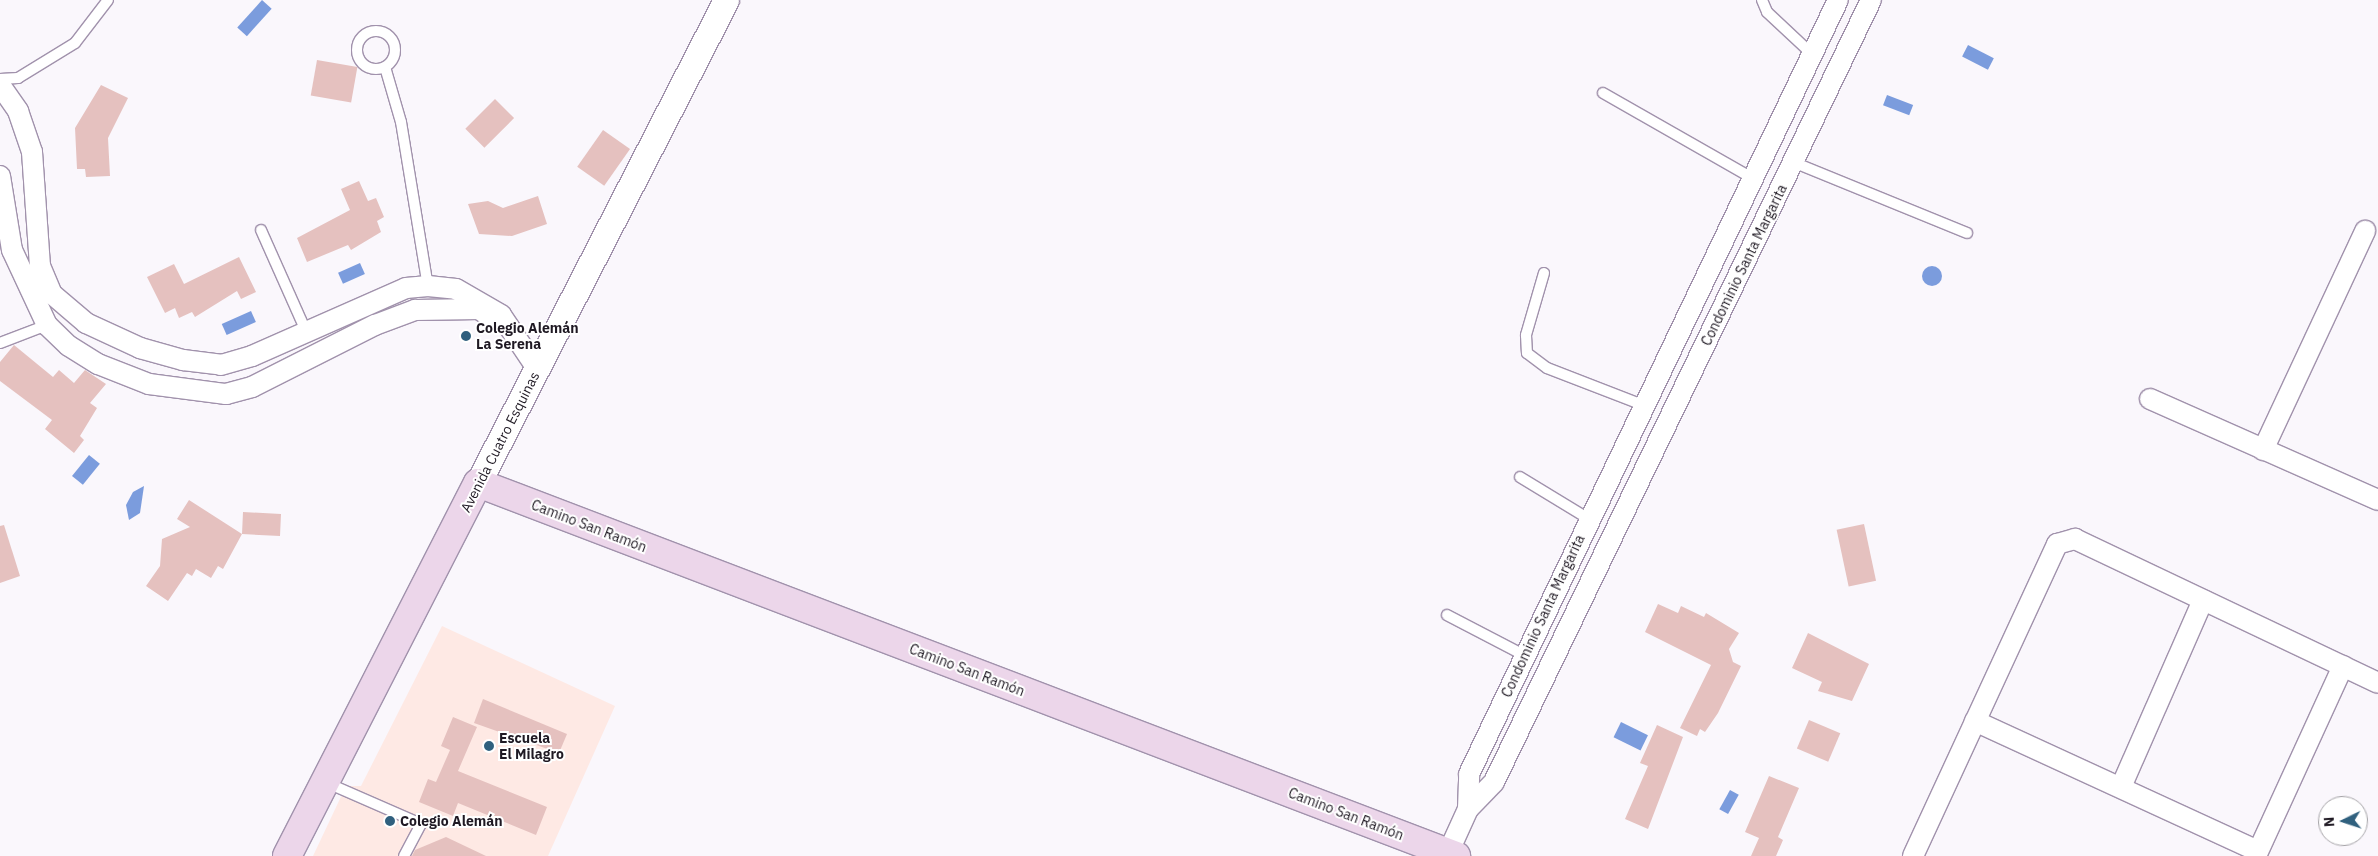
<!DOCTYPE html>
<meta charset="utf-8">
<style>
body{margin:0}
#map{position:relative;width:2378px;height:856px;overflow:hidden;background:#faf7fc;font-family:"IBM Plex Sans",sans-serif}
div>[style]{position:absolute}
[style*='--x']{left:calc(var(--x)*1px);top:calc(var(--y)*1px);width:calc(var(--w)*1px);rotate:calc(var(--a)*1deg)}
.education>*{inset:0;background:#fee9e4}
.water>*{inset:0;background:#7b9cdd;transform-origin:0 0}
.round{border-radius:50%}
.building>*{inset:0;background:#e5c1bf;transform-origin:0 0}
.roads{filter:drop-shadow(1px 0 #a192ac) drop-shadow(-1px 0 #a192ac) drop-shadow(0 1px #a192ac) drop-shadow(0 -1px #a192ac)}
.service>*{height:10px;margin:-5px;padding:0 5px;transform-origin:5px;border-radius:5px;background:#fff}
.service>.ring{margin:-5px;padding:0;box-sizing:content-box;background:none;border:10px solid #fff;border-radius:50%}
.minor>*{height:20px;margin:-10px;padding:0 10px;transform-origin:10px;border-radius:10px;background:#fff}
.tertiary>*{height:25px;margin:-12.5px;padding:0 12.5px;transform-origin:12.5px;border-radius:12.5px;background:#fff}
.secondary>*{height:28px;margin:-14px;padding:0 14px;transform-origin:14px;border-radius:14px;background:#ecd6ea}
.dots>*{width:14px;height:14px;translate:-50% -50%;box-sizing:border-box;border:2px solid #fff;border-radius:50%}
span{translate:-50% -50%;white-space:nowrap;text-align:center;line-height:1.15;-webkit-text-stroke:4px #fff;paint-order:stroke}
.street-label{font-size:14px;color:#1f1923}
.poi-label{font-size:14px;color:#1f1923;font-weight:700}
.left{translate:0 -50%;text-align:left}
.north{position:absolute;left:2318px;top:796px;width:50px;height:50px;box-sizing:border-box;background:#fff;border:1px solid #a5a3a7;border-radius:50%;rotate:266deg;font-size:14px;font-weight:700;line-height:20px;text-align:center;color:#1f1923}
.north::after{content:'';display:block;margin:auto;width:18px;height:22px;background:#30607e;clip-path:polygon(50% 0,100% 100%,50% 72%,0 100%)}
</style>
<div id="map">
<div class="education">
<div style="clip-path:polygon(442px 626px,615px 706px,548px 856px,313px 856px,346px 786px,361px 786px)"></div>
</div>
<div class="water">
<div style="left:262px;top:0;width:13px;height:37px;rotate:42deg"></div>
<div style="left:1968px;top:45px;width:29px;height:13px;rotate:27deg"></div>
<div style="left:1887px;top:95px;width:28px;height:11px;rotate:21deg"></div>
<div style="left:360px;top:263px;width:12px;height:24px;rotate:66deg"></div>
<div class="round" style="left:1922px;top:266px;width:20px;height:20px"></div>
<div style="left:251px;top:311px;width:12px;height:32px;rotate:66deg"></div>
<div style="left:89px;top:455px;width:14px;height:27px;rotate:39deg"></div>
<div style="clip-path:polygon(144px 486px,140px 513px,129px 520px,126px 505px,133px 492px)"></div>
<div style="left:1621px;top:722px;width:30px;height:17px;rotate:26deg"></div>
<div style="left:1730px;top:790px;width:10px;height:22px;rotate:29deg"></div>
</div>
<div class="building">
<div style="left:317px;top:60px;width:41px;height:36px;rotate:10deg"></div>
<div style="clip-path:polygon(101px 85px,128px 98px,108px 138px,110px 176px,86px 177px,85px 169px,77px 169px,75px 128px)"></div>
<div style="left:495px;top:99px;width:27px;height:42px;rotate:45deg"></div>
<div style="left:603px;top:130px;width:33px;height:45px;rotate:35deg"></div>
<div style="clip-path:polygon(359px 181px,368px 201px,376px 198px,384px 217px,377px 221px,381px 232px,351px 250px,348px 245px,307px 262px,297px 238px,350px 210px,341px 189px)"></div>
<div style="clip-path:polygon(538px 196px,547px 224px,512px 236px,479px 234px,468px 204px,488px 201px,503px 208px)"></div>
<div style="clip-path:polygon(239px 257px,256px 292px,241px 299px,237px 291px,195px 317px,192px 312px,179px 318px,175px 308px,165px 313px,147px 277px,174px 264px,184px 284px)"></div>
<div style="clip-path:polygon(14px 345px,53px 377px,59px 370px,74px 383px,85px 370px,106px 384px,90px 403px,97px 408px,80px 436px,84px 440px,74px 453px,45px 429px,52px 420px,0 381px,0 362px)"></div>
<div style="clip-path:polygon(189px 500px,242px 534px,243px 512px,281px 514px,280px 536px,242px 534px,223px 569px,218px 566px,211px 578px,196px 569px,192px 576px,187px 573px,168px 601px,146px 586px,160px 566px,162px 539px,190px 527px,177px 519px)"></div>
<div style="left:1864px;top:524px;width:58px;height:28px;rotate:78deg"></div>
<div style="clip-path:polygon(4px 525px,20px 576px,0 583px,0 526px)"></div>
<div style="clip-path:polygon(1658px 604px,1678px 613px,1681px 606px,1704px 617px,1706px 613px,1739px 633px,1729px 649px,1733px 662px,1741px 666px,1718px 713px,1705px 732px,1700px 729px,1697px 736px,1680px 728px,1711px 665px,1645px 632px)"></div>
<div style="clip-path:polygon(1808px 633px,1869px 664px,1852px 701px,1818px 691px,1822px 682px,1792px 668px)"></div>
<div style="clip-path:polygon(483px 699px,567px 734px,559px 753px,474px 723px)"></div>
<div style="clip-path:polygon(453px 717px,477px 727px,458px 771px,547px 807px,536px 835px,458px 803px,453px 816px,419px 802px,428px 779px,436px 782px,450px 750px,441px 746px)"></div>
<div style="left:1809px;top:720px;width:34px;height:31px;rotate:23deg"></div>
<div style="clip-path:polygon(1657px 725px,1683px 737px,1648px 829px,1625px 819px,1648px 766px,1640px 763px)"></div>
<div style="clip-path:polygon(1769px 776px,1799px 788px,1778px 837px,1783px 840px,1776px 856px,1751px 856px,1759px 838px,1745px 832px)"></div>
<div style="clip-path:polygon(446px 837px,486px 856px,412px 856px,415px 850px)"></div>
</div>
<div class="roads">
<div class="service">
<div style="--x:1762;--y:0;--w:13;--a:67"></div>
<div style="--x:1767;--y:12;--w:62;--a:43"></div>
<div class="ring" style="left:357px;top:31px;width:28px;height:28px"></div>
<div style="--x:385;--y:67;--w:57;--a:73.8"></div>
<div style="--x:401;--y:122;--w:166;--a:80.7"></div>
<div style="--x:0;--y:79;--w:18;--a:-3"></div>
<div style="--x:18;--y:78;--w:67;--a:-31.6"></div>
<div style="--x:75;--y:43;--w:54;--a:-52.5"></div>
<div style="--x:1603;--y:93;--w:172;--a:29.7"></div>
<div style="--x:1793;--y:162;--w:188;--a:22.2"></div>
<div style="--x:261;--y:230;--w:111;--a:66"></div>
<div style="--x:1544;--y:273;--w:65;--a:106.2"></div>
<div style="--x:1526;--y:335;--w:18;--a:87"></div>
<div style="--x:1527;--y:353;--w:25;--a:37"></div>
<div style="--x:1547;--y:368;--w:103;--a:21.1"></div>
<div style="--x:0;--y:343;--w:50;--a:-21"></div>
<div style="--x:1520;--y:477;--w:81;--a:31.3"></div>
<div style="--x:1447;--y:615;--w:87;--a:27.5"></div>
<div style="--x:325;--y:782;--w:105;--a:23.6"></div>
<div style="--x:421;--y:824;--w:36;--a:118"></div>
</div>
<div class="minor">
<div style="--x:0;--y:85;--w:32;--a:55"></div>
<div style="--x:18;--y:111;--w:43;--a:71.1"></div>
<div style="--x:32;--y:152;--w:114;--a:86"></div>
<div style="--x:40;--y:266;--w:30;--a:67"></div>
<div style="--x:52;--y:294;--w:45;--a:40.5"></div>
<div style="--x:86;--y:323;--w:60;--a:24.8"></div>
<div style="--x:140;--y:348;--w:45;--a:15.6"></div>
<div style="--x:183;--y:360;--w:38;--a:7"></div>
<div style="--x:221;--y:365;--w:32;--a:-16"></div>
<div style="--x:252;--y:356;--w:168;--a:-23.8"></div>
<div style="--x:406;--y:288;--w:22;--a:-5"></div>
<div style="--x:428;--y:286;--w:28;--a:6"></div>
<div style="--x:456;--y:289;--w:52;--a:30"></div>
<div style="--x:501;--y:315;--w:66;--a:56.1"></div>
<div style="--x:0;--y:176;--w:75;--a:80.8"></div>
<div style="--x:12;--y:250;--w:83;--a:65"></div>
<div style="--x:47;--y:325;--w:30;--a:44"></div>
<div style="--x:69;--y:346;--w:34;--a:32"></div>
<div style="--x:98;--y:364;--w:55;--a:21.4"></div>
<div style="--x:149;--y:384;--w:78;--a:7.4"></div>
<div style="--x:226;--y:394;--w:27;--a:-15"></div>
<div style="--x:252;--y:387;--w:138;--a:-26.8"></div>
<div style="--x:375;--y:325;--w:43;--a:-20.6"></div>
<div style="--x:415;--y:310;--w:64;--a:-0.9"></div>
<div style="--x:479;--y:309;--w:12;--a:35"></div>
<div style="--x:2150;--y:399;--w:249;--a:23.9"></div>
<div style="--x:2263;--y:450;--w:242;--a:-65"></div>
<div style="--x:1975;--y:721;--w:311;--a:24.7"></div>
<div style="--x:2121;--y:787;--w:204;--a:-66.3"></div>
<div style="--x:1468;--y:809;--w:35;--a:-88"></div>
<div style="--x:1469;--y:774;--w:857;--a:-64.51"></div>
<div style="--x:1448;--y:853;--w:48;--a:-65.6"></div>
<div style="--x:1468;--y:809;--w:37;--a:-46"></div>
<div style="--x:1494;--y:782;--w:868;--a:-64.26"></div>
<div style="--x:1913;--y:856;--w:344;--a:-65.2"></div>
<div style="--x:2057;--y:544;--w:19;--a:-16"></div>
<div style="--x:2075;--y:539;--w:335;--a:25.4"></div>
<div style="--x:2256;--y:856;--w:209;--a:-65.4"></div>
</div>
<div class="tertiary">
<div style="--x:478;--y:483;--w:543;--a:-62.82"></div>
</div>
<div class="secondary">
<div style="--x:287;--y:856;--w:419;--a:-62.9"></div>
<div style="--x:478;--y:483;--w:1047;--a:20.88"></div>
</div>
</div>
<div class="dots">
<div style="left:466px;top:336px;background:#30607e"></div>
<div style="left:489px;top:746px;background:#30607e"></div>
<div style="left:390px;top:821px;background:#30607e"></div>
</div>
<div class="street-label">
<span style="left:1744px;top:265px;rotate:-64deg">Condominio Santa Margarita</span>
<span style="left:500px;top:442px;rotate:-63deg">Avenida Cuatro Esquinas</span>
<span style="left:589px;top:526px;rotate:21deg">Camino San Ramón</span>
<span style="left:1543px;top:616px;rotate:-65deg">Condominio Santa Margarita</span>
<span style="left:967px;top:670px;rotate:21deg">Camino San Ramón</span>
<span style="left:1346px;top:814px;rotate:21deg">Camino San Ramón</span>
</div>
<div class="poi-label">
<span class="left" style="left:476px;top:336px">Colegio Alemán<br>La Serena</span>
<span class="left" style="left:499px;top:746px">Escuela<br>El Milagro</span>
<span class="left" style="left:400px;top:821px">Colegio Alemán</span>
</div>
<div class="north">N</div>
</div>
